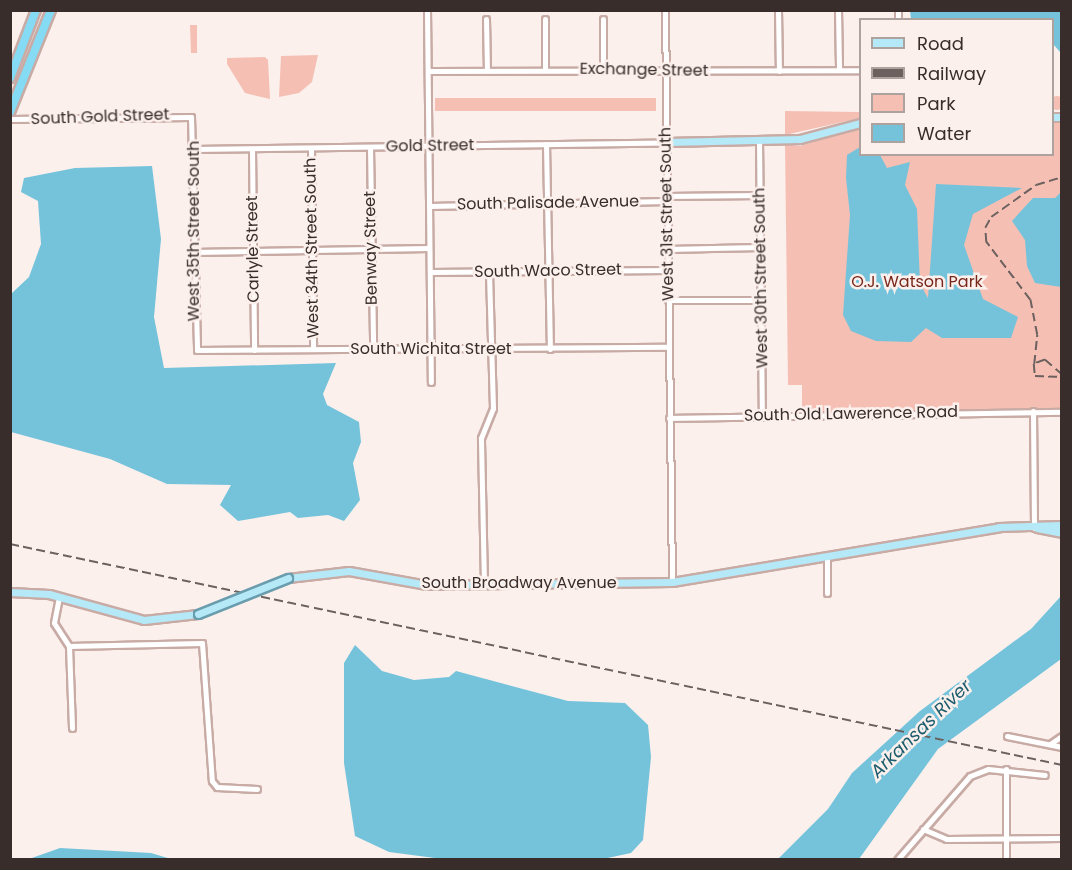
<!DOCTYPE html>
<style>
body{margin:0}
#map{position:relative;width:1072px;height:870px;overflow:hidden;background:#fcf0ed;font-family:Poppins,sans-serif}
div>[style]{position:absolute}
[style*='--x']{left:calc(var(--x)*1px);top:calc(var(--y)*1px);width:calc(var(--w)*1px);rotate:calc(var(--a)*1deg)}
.green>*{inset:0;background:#f5bfb4;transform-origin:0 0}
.round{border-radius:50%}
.water>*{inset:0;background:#74c3db}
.roads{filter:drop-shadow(2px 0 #c8aba5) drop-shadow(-2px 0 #c8aba5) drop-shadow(0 2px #c8aba5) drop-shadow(0 -2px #c8aba5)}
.minor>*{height:5px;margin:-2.5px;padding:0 2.5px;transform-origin:2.5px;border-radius:2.5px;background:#fff}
.major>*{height:7px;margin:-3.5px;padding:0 3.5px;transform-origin:3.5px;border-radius:3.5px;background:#b6e9f8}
.highway>*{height:8px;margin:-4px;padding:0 4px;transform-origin:4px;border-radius:4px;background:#85daf4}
.rail>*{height:1.5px;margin-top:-0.75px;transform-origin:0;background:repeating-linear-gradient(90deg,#6c615e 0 9px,transparent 0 13.5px)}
.bridges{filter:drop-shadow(2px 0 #6a9dad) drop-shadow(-2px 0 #6a9dad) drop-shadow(0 2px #6a9dad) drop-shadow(0 -2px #6a9dad)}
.major-bridge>*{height:7px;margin:-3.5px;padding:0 3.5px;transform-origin:3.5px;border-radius:3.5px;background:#b6e9f8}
span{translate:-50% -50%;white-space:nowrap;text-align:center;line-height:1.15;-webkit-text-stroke:5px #fcf0ed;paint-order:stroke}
.street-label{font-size:16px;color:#382d2a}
.park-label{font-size:16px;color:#78271b}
.water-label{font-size:18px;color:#1b5c6d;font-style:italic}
.frame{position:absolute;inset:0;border:12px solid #382d2a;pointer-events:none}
.legend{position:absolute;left:859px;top:18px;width:195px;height:138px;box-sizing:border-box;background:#fcf0ed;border:2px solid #aea29f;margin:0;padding:8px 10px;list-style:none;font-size:18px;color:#382d2a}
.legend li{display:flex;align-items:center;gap:12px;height:30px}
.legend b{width:30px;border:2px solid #aea29f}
</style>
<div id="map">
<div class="green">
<div style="clip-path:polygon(190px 25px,197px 25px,197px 53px,191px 53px)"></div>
<div style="clip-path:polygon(318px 55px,312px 82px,299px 93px,279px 97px,281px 56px)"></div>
<div style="clip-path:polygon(265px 57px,268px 60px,270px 99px,245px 93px,227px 64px,227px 58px)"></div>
<div class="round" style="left:1050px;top:96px;width:14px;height:14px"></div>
<div style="left:656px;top:98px;width:13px;height:221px;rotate:90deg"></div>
<div style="clip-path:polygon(785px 111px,860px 112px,860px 118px,785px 135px)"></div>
<div style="clip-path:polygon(1053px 121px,1061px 121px,1061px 408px,802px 412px,802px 385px,788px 385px,785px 144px,800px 146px,860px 127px,860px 154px,1052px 154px)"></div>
</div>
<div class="water">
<div style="clip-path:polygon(910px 11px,1061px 11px,1061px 53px,1053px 44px,1052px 20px,911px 19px)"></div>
<div style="clip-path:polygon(860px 147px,860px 154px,880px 155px,887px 168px,910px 162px,905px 185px,917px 209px,920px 284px,928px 298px,936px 184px,1022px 188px,973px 214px,964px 245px,983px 299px,1018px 317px,1011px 338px,942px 338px,926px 328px,911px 342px,876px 341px,851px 331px,843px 315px,850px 215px,846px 178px,847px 155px)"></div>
<div style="clip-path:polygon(152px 166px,161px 239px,154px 317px,164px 368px,336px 363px,323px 394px,327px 405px,359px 422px,361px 442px,353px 463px,360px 500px,344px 521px,328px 515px,298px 518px,290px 512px,238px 521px,220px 505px,231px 485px,167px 484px,110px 459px,11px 432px,11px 294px,29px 277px,41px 244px,38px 201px,21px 192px,24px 178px,75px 168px)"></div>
<div style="clip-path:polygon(1061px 192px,1061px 287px,1035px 283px,1027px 266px,1025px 240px,1012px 221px,1033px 198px,1055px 198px)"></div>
<div style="clip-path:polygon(1061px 596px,1061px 659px,938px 749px,859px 859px,778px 859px,828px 809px,852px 773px,920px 711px,1031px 629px)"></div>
<div style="clip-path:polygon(355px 645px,382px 671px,414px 680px,449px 677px,456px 671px,568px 701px,625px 703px,648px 725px,651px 757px,643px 840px,631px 853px,603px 859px,450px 860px,389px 852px,355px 836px,344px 763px,344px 663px)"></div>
<div style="clip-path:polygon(60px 848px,151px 853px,171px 859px,29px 859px)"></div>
</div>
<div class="roads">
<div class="minor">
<div style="--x:427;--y:10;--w:372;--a:89.4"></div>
<div style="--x:665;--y:10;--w:572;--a:89.3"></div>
<div style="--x:778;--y:10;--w:61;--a:89.1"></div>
<div style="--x:838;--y:10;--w:60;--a:89"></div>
<div style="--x:898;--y:10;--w:10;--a:90"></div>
<div style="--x:486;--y:19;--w:51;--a:88.9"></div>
<div style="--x:545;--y:19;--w:50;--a:90"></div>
<div style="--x:603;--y:19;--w:49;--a:90"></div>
<div style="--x:428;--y:71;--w:432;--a:-0.1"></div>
<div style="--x:10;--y:119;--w:181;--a:-0.6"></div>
<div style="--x:191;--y:117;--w:233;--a:88.5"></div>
<div style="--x:197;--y:350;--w:471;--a:-0.4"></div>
<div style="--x:759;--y:140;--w:276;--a:89.4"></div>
<div style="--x:546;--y:144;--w:205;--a:88.9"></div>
<div style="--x:370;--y:147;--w:202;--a:89.1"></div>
<div style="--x:311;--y:148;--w:201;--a:89.4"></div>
<div style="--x:194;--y:149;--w:472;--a:-0.8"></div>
<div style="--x:252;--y:149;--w:201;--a:89.4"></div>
<div style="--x:666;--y:196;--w:94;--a:-0.6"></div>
<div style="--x:429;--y:206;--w:238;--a:-1.2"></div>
<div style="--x:667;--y:249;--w:93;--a:-1.2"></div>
<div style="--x:194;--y:252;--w:235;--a:-1"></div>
<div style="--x:430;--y:272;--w:237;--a:-0.5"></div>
<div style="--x:668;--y:300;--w:93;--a:0"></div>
<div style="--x:1033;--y:411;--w:117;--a:89.5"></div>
<div style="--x:669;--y:418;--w:393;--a:-0.9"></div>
<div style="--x:827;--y:557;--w:36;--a:90"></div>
<div style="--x:484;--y:584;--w:146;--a:-91.2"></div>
<div style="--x:481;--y:438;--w:32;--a:-68"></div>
<div style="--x:493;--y:408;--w:136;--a:-91.7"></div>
<div style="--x:59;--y:597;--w:26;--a:101"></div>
<div style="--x:54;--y:623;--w:27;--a:57"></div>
<div style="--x:69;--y:646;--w:82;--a:87.9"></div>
<div style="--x:69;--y:646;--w:133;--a:-1.3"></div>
<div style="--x:202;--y:643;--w:138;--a:85.9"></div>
<div style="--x:212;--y:781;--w:8;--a:50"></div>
<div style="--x:217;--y:787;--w:40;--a:2.9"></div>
<div style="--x:1007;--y:736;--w:56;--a:11.3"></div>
<div style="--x:1050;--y:744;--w:14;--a:-34"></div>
<div style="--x:1006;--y:769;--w:91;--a:90"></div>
<div style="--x:923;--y:829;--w:25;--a:23"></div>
<div style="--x:946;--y:839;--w:116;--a:-0.5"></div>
<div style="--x:897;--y:860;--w:111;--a:-49"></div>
<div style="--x:970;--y:776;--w:19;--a:-21"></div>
<div style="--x:988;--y:769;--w:57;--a:6"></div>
</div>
<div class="major">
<div style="--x:1052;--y:117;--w:10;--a:0"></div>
<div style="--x:666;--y:142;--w:134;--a:-1.3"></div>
<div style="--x:800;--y:139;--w:62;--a:-14.9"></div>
<div style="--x:1037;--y:528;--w:25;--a:11"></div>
<div style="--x:288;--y:578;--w:61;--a:-6.5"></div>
<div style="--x:349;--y:571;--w:79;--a:10.2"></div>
<div style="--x:427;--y:585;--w:245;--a:-0.7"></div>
<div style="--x:672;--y:582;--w:332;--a:-9.5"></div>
<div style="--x:999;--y:527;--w:63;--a:-1.8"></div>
<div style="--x:10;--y:592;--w:39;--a:3"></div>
<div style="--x:49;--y:594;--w:98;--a:15.3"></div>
<div style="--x:144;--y:620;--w:54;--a:-6.3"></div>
</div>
<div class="highway">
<div style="--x:10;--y:78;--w:73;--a:-69.1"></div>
<div style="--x:10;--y:112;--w:110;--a:-68.1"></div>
</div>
</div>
<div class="rail">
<div style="--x:1034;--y:364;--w:29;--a:-84"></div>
<div style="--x:1037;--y:335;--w:36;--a:-101"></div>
<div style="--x:1030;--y:300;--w:73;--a:-127.2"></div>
<div style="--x:986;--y:242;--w:14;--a:-94"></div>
<div style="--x:985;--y:228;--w:13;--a:-61"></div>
<div style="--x:991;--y:217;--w:55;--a:-35.4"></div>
<div style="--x:1036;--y:185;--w:27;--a:-17"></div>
<div style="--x:1062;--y:375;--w:23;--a:-139"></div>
<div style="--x:1045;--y:360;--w:12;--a:160"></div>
<div style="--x:1034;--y:364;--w:12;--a:85"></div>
<div style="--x:1035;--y:376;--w:27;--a:2"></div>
<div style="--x:10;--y:544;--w:1075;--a:11.86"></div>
</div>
<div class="bridges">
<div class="major-bridge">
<div style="--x:198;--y:614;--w:97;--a:-21.8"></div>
</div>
</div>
<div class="street-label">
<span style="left:644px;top:70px;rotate:1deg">Exchange Street</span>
<span style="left:100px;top:117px;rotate:-2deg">South Gold Street</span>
<span style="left:430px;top:146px;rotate:-1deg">Gold Street</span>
<span style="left:548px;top:203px;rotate:-1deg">South Palisade Avenue</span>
<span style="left:667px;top:214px;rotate:-91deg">West 31st Street South</span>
<span style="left:194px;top:231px;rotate:-90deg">West 35th Street South</span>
<span style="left:312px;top:248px;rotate:-91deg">West 34th Street South</span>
<span style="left:371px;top:248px;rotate:-91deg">Benway Street</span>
<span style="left:253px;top:249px;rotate:-91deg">Carlyle Street</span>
<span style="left:548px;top:271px;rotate:-1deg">South Waco Street</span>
<span style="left:761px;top:278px;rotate:-91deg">West 30th Street South</span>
<span style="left:431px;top:349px">South Wichita Street</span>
<span style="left:851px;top:414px;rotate:-1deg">South Old Lawerence Road</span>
<span style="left:519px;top:583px">South Broadway Avenue</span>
</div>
<div class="park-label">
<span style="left:917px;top:282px">O.J. Watson Park</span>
</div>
<div class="water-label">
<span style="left:921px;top:729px;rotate:-44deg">Arkansas River</span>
</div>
<div class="frame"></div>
<ul class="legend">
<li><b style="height:8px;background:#b6e9f8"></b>Road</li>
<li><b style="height:8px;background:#6c615e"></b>Railway</li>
<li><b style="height:16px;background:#f5bfb4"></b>Park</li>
<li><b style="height:16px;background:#74c3db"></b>Water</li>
</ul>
</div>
